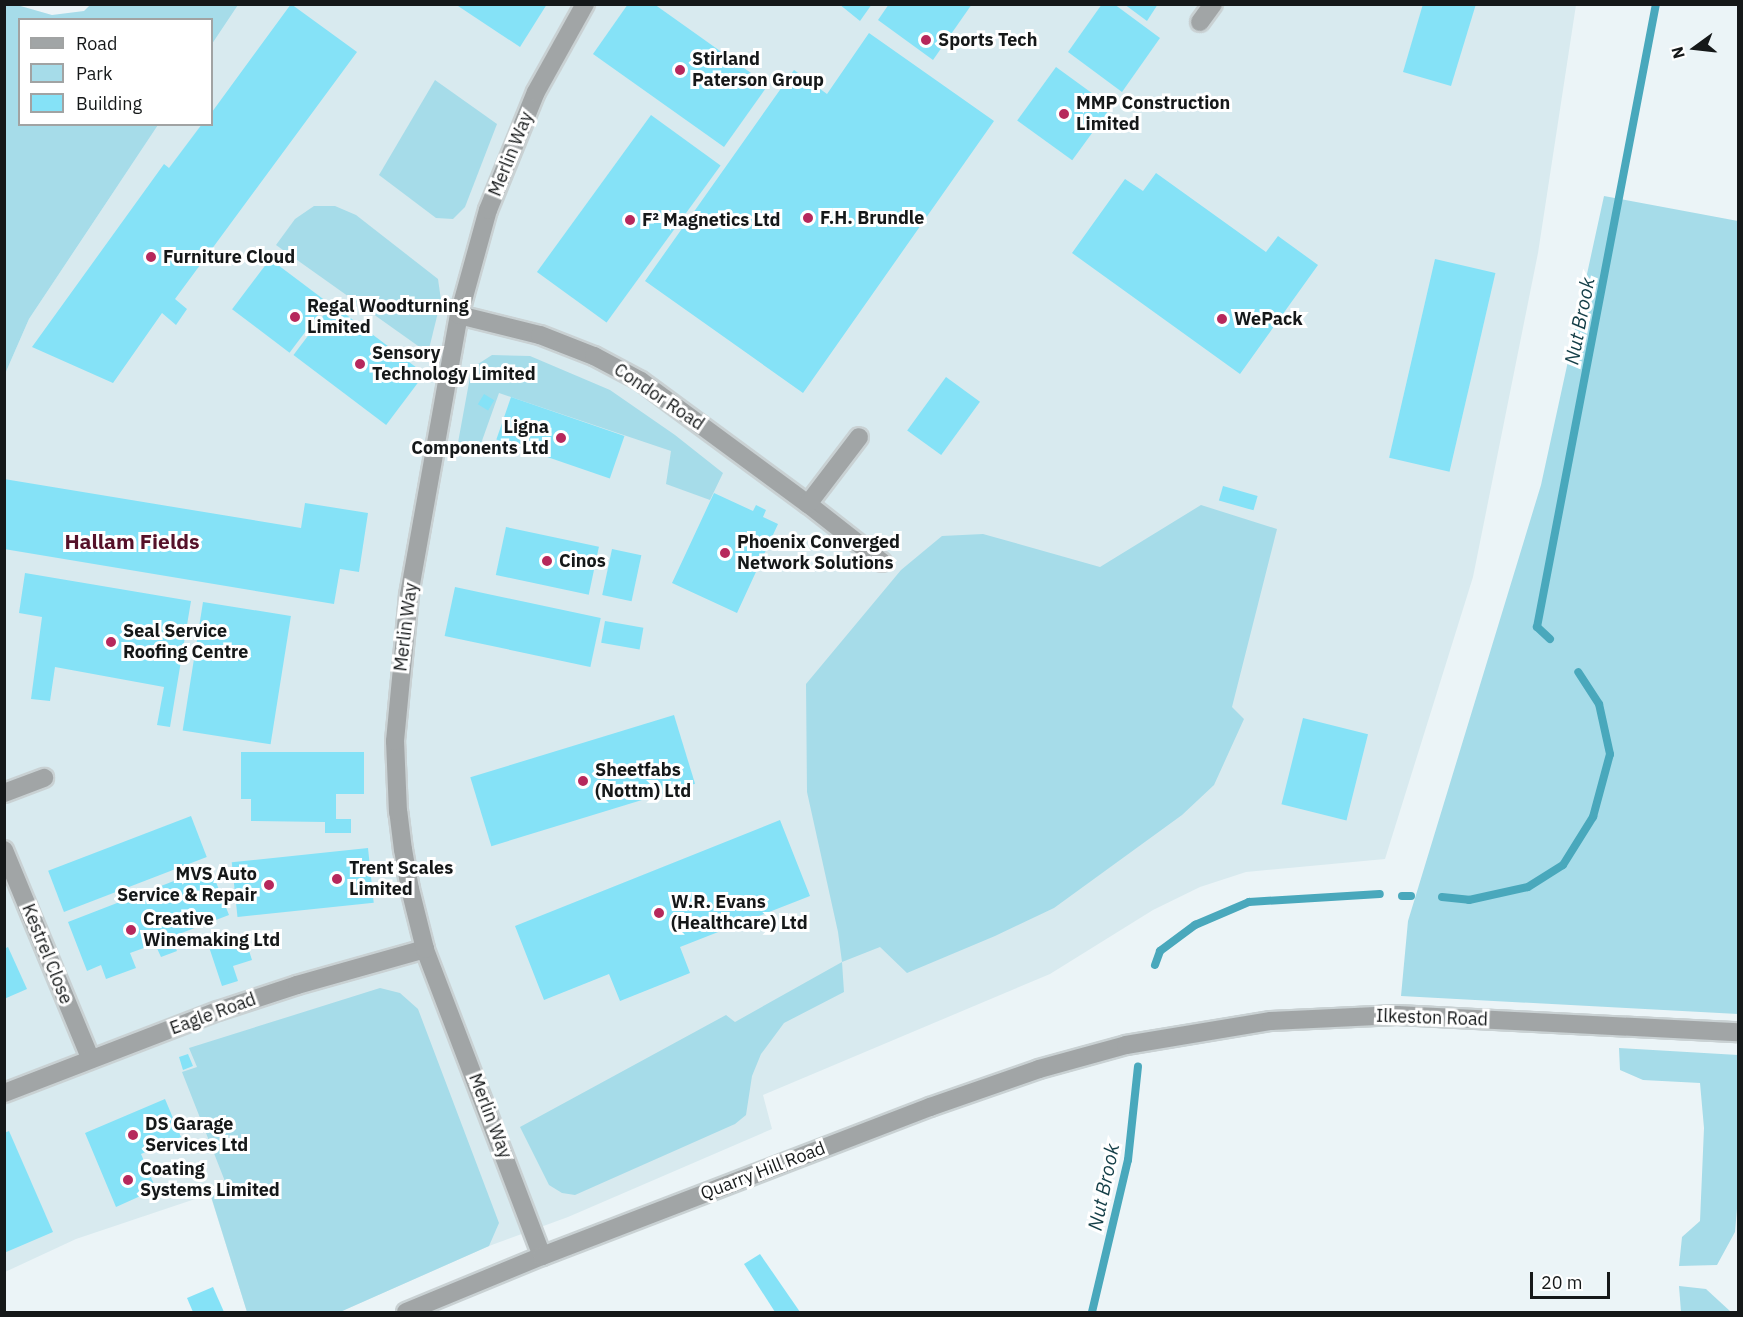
<!DOCTYPE html>
<meta charset="utf-8">
<style>
body{margin:0}
#map{position:relative;width:1743px;height:1317px;overflow:hidden;background:#ebf4f7;font-family:"IBM Plex Sans",sans-serif}
div>[style]{position:absolute}
[style*='--x']{left:calc(var(--x)*1px);top:calc(var(--y)*1px);width:calc(var(--w)*1px);rotate:calc(var(--a)*1deg)}
.built>*{inset:0;background:#d8eaef}
.green>*{inset:0;background:#a6dce9}
.stream>*{height:8px;margin:-4px;padding:0 4px;transform-origin:4px;border-radius:4px;background:#49a8bc}
.building>*{inset:0;background:#85e2f7;transform-origin:0 0}
.roads{filter:drop-shadow(2px 0 #c9d1d3) drop-shadow(-2px 0 #c9d1d3) drop-shadow(0 2px #c9d1d3) drop-shadow(0 -2px #c9d1d3)}
.minor>*{height:18px;margin:-9px;padding:0 9px;transform-origin:9px;border-radius:9px;background:#a1a5a6}
.tertiary>*{height:18px;margin:-9px;padding:0 9px;transform-origin:9px;border-radius:9px;background:#a1a5a6}
.dots>*{width:16px;height:16px;translate:-50% -50%;box-sizing:border-box;border:3px solid #fff;border-radius:50%}
span{translate:-50% -50%;white-space:nowrap;text-align:center;line-height:1.15;-webkit-text-stroke:6px #fff;paint-order:stroke}
.poi-label{font-size:18px;color:#151819;font-weight:700}
.left{translate:0 -50%;text-align:left}
.right{translate:-100% -50%;text-align:right}
.street-label{font-size:18px;color:#151819}
.water-label{font-size:20px;color:#133e47;font-style:italic}
.quarter-label{font-size:21px;color:#551129;font-weight:700}
.frame{position:absolute;inset:0;border:6px solid #151819;pointer-events:none}
.legend{position:absolute;left:18px;top:18px;width:195px;height:108px;box-sizing:border-box;background:#fff;border:2px solid #a1a3a3;margin:0;padding:8px 10px;list-style:none;font-size:18px;color:#151819}
.legend li{display:flex;align-items:center;gap:12px;height:30px}
.legend b{width:30px;border:2px solid #a1a3a3}
.north{position:absolute;left:1665px;top:18px;width:60px;height:60px;-webkit-text-stroke:4px #fff;paint-order:stroke;rotate:255deg;font-size:16px;font-weight:700;line-height:24px;text-align:center;color:#151819}
.north::after{content:'';display:block;margin:auto;width:21px;height:27px;background:#151819;clip-path:polygon(50% 0,100% 100%,50% 72%,0 100%)}
.scale{position:absolute;left:1530px;top:1272px;width:80px;height:27px;box-sizing:border-box;border:3px solid #151819;border-top:0;padding-left:8px;font-size:18px;line-height:21px;white-space:nowrap;color:#151819;-webkit-text-stroke:4px #fff;paint-order:stroke}
</style>
<div id="map">
<div class="built">
<div style="clip-path:polygon(238px 5px,1576px 5px,1538px 253px,1473px 577px,1385px 859px,1246px 872px,1200px 887px,1153px 910px,1050px 974px,763px 1095px,772px 1129px,568px 1217px,489px 1246px,340px 1312px,247px 1312px,210px 1194px,76px 1239px,5px 1272px,5px 374px,29px 319px,158px 125px,212px 124px,212px 44px)"></div>
</div>
<div class="green">
<div style="clip-path:polygon(5px 4px,17px 5px,52px 15px,84px 11px,90px 5px,238px 5px,212px 44px,212px 20px,20px 20px,20px 124px,158px 125px,29px 319px,5px 374px)"></div>
<div style="clip-path:polygon(435px 80px,497px 124px,465px 207px,453px 219px,436px 218px,379px 175px)"></div>
<div style="clip-path:polygon(1604px 196px,1738px 221px,1738px 1014px,1401px 996px,1408px 921px,1541px 485px)"></div>
<div style="clip-path:polygon(314px 206px,335px 206px,356px 215px,438px 279px,441px 300px,428px 353px,276px 245px,295px 219px)"></div>
<div style="clip-path:polygon(492px 355px,530px 356px,610px 390px,675px 435px,723px 473px,710px 500px,666px 484px,671px 451px,499px 393px,478px 452px,457px 448px,470px 377px,478px 364px)"></div>
<div style="clip-path:polygon(1201px 505px,1277px 529px,1232px 707px,1244px 719px,1214px 785px,1182px 815px,1054px 908px,995px 936px,907px 973px,880px 947px,842px 962px,844px 992px,784px 1023px,761px 1054px,752px 1076px,746px 1115px,735px 1124px,575px 1195px,562px 1193px,549px 1185px,520px 1127px,726px 1015px,735px 1022px,842px 962px,838px 932px,807px 792px,806px 684px,901px 570px,942px 536px,983px 534px,1100px 567px)"></div>
<div style="clip-path:polygon(380px 988px,400px 993px,418px 1009px,499px 1223px,489px 1246px,340px 1312px,247px 1312px,210px 1193px,228px 1189px,182px 1072px,197px 1067px,189px 1048px)"></div>
<div style="clip-path:polygon(1619px 1048px,1738px 1055px,1738px 1197px,1735px 1232px,1717px 1265px,1679px 1266px,1682px 1237px,1700px 1221px,1704px 1128px,1700px 1083px,1643px 1080px,1620px 1070px)"></div>
<div style="clip-path:polygon(1679px 1286px,1706px 1289px,1731px 1312px,1681px 1312px)"></div>
</div>
<div class="stream">
<div style="--x:1550;--y:639;--w:18;--a:-137"></div>
<div style="--x:1537;--y:627;--w:634;--a:-79.19"></div>
<div style="--x:1402;--y:896;--w:9;--a:0"></div>
<div style="--x:1442;--y:897;--w:27;--a:6"></div>
<div style="--x:1469;--y:900;--w:60;--a:-12.4"></div>
<div style="--x:1528;--y:887;--w:41;--a:-32.2"></div>
<div style="--x:1563;--y:865;--w:57;--a:-58"></div>
<div style="--x:1593;--y:817;--w:65;--a:-74.9"></div>
<div style="--x:1610;--y:754;--w:51;--a:-102.4"></div>
<div style="--x:1599;--y:704;--w:38;--a:-123"></div>
<div style="--x:1155;--y:965;--w:15;--a:-70"></div>
<div style="--x:1160;--y:951;--w:44;--a:-36.6"></div>
<div style="--x:1195;--y:925;--w:59;--a:-23.1"></div>
<div style="--x:1249;--y:902;--w:131;--a:-3.5"></div>
<div style="--x:1092;--y:1312;--w:156;--a:-76.7"></div>
<div style="--x:1128;--y:1160;--w:94;--a:-83.9"></div>
</div>
<div class="building">
<div style="clip-path:polygon(291px 4px,357px 52px,175px 299px,187px 309px,176px 325px,162px 313px,113px 383px,32px 347px,164px 164px,169px 168px,202px 124px,212px 124px,212px 112px)"></div>
<div style="clip-path:polygon(455px 4px,547px 4px,520px 47px)"></div>
<div style="clip-path:polygon(628px 4px,654px 4px,768px 85px,724px 147px,593px 54px)"></div>
<div style="clip-path:polygon(839px 4px,872px 4px,860px 21px)"></div>
<div style="clip-path:polygon(889px 4px,972px 4px,933px 60px,878px 20px)"></div>
<div style="clip-path:polygon(1102px 4px,1114px 4px,1160px 38px,1122px 92px,1068px 52px)"></div>
<div style="clip-path:polygon(1124px 4px,1158px 4px,1147px 21px)"></div>
<div style="clip-path:polygon(1423px 4px,1476px 4px,1451px 86px,1403px 72px)"></div>
<div style="clip-path:polygon(869px 33px,994px 121px,803px 393px,645px 281px,794px 70px,827px 94px)"></div>
<div style="left:1056px;top:67px;width:68px;height:66px;rotate:36deg"></div>
<div style="left:651px;top:115px;width:86px;height:194px;rotate:36deg"></div>
<div style="clip-path:polygon(1156px 173px,1266px 252px,1278px 236px,1318px 265px,1240px 374px,1072px 253px,1125px 179px,1143px 191px)"></div>
<div style="left:270px;top:259px;width:72px;height:63px;rotate:37deg"></div>
<div style="left:1435px;top:259px;width:62px;height:204px;rotate:13deg"></div>
<div style="left:332px;top:304px;width:116px;height:64px;rotate:37deg"></div>
<div style="left:946px;top:377px;width:42px;height:66px;rotate:36deg"></div>
<div style="left:484px;top:394px;width:12px;height:12px;rotate:31deg"></div>
<div style="left:511px;top:397px;width:120px;height:45px;rotate:19deg"></div>
<div style="clip-path:polygon(4px 479px,301px 528px,305px 503px,368px 513px,359px 572px,340px 569px,334px 604px,4px 549px)"></div>
<div style="left:1223px;top:486px;width:36px;height:15px;rotate:16deg"></div>
<div style="clip-path:polygon(714px 493px,753px 511px,756px 505px,766px 510px,763px 517px,778px 524px,737px 613px,672px 583px)"></div>
<div style="left:506px;top:527px;width:95px;height:49px;rotate:12deg"></div>
<div style="left:612px;top:549px;width:30px;height:47px;rotate:12deg"></div>
<div style="clip-path:polygon(25px 573px,191px 601px,170px 727px,157px 725px,164px 687px,55px 667px,50px 701px,31px 699px,42px 617px,19px 613px)"></div>
<div style="left:455px;top:587px;width:149px;height:50px;rotate:12deg"></div>
<div style="left:203px;top:602px;width:89px;height:130px;rotate:9deg"></div>
<div style="left:605px;top:621px;width:39px;height:22px;rotate:10deg"></div>
<div style="left:674px;top:715px;width:72px;height:213px;rotate:73deg"></div>
<div style="left:1303px;top:718px;width:67px;height:89px;rotate:14deg"></div>
<div style="clip-path:polygon(241px 752px,364px 752px,364px 794px,336px 794px,336px 819px,351px 819px,351px 833px,325px 833px,325px 822px,251px 821px,251px 799px,241px 799px)"></div>
<div style="left:191px;top:816px;width:44px;height:153px;rotate:69deg"></div>
<div style="clip-path:polygon(780px 820px,810px 896px,680px 947px,690px 973px,620px 1001px,609px 974px,544px 1000px,515px 926px)"></div>
<div style="left:368px;top:848px;width:55px;height:137px;rotate:84deg"></div>
<div style="clip-path:polygon(210px 867px,229px 915px,171px 937px,177px 951px,161px 957px,155px 944px,130px 953px,136px 968px,106px 979px,101px 965px,87px 971px,68px 922px)"></div>
<div style="clip-path:polygon(244px 935px,252px 960px,233px 966px,238px 981px,222px 986px,209px 947px)"></div>
<div style="clip-path:polygon(8px 947px,27px 989px,4px 999px,4px 949px)"></div>
<div style="clip-path:polygon(188px 1054px,193px 1066px,183px 1070px,179px 1057px)"></div>
<div style="clip-path:polygon(165px 1099px,181px 1137px,141px 1154px,156px 1189px,116px 1207px,85px 1133px)"></div>
<div style="clip-path:polygon(9px 1131px,53px 1232px,4px 1253px,4px 1133px)"></div>
<div style="clip-path:polygon(760px 1254px,800px 1312px,775px 1312px,744px 1264px)"></div>
<div style="clip-path:polygon(213px 1287px,224px 1312px,193px 1312px,187px 1298px)"></div>
</div>
<div class="roads">
<div class="minor">
<div style="--x:1200;--y:22;--w:22;--a:-54"></div>
<div style="--x:459;--y:315;--w:83;--a:13.9"></div>
<div style="--x:540;--y:335;--w:58;--a:21.3"></div>
<div style="--x:594;--y:356;--w:53;--a:28"></div>
<div style="--x:641;--y:381;--w:207;--a:36.4"></div>
<div style="--x:808;--y:504;--w:94;--a:38.1"></div>
<div style="--x:808;--y:504;--w:84;--a:-52.7"></div>
<div style="--x:4;--y:793;--w:43;--a:-20.6"></div>
<div style="--x:4;--y:850;--w:225;--a:67.5"></div>
<div style="--x:4;--y:1093;--w:229;--a:-21"></div>
<div style="--x:218;--y:1011;--w:83;--a:-18.2"></div>
<div style="--x:297;--y:985;--w:133;--a:-15.7"></div>
</div>
<div class="tertiary">
<div style="--x:542;--y:1256;--w:329;--a:-110.9"></div>
<div style="--x:425;--y:949;--w:62;--a:-104"></div>
<div style="--x:410;--y:889;--w:40;--a:-100"></div>
<div style="--x:403;--y:850;--w:38;--a:-97"></div>
<div style="--x:398;--y:812;--w:71;--a:-92.4"></div>
<div style="--x:395;--y:741;--w:147;--a:-84.5"></div>
<div style="--x:409;--y:595;--w:284;--a:-79.9"></div>
<div style="--x:459;--y:315;--w:109;--a:-74.6"></div>
<div style="--x:488;--y:210;--w:127;--a:-67.9"></div>
<div style="--x:536;--y:92;--w:101;--a:-60.9"></div>
<div style="--x:406;--y:1312;--w:147;--a:-22.4"></div>
<div style="--x:542;--y:1256;--w:416;--a:-21"></div>
<div style="--x:930;--y:1107;--w:115;--a:-19.2"></div>
<div style="--x:1039;--y:1069;--w:90;--a:-15.4"></div>
<div style="--x:1126;--y:1045;--w:147;--a:-9.4"></div>
<div style="--x:1271;--y:1021;--w:126;--a:-2.7"></div>
<div style="--x:1397;--y:1015;--w:341;--a:2.9"></div>
</div>
</div>
<div class="dots">
<div style="left:926px;top:40px;background:#b6285c"></div>
<div style="left:680px;top:70px;background:#b6285c"></div>
<div style="left:1064px;top:114px;background:#b6285c"></div>
<div style="left:808px;top:218px;background:#b6285c"></div>
<div style="left:630px;top:220px;background:#b6285c"></div>
<div style="left:151px;top:257px;background:#b6285c"></div>
<div style="left:295px;top:317px;background:#b6285c"></div>
<div style="left:1222px;top:319px;background:#b6285c"></div>
<div style="left:360px;top:364px;background:#b6285c"></div>
<div style="left:561px;top:438px;background:#b6285c"></div>
<div style="left:725px;top:553px;background:#b6285c"></div>
<div style="left:547px;top:561px;background:#b6285c"></div>
<div style="left:111px;top:642px;background:#b6285c"></div>
<div style="left:583px;top:781px;background:#b6285c"></div>
<div style="left:337px;top:879px;background:#b6285c"></div>
<div style="left:269px;top:885px;background:#b6285c"></div>
<div style="left:659px;top:913px;background:#b6285c"></div>
<div style="left:131px;top:930px;background:#b6285c"></div>
<div style="left:133px;top:1135px;background:#b6285c"></div>
<div style="left:128px;top:1180px;background:#b6285c"></div>
</div>
<div class="poi-label">
<span class="left" style="left:938px;top:40px">Sports Tech</span>
<span class="left" style="left:692px;top:70px">Stirland<br>Paterson Group</span>
<span class="left" style="left:1076px;top:114px">MMP Construction<br>Limited</span>
<span class="left" style="left:820px;top:218px">F.H. Brundle</span>
<span class="left" style="left:642px;top:220px">F² Magnetics Ltd</span>
<span class="left" style="left:163px;top:257px">Furniture Cloud</span>
<span class="left" style="left:307px;top:317px">Regal Woodturning<br>Limited</span>
<span class="left" style="left:1234px;top:319px">WePack</span>
<span class="left" style="left:372px;top:364px">Sensory<br>Technology Limited</span>
<span class="right" style="left:549px;top:438px">Ligna<br>Components Ltd</span>
<span class="left" style="left:737px;top:553px">Phoenix Converged<br>Network Solutions</span>
<span class="left" style="left:559px;top:561px">Cinos</span>
<span class="left" style="left:123px;top:642px">Seal Service<br>Roofing Centre</span>
<span class="left" style="left:595px;top:781px">Sheetfabs<br>(Nottm) Ltd</span>
<span class="left" style="left:349px;top:879px">Trent Scales<br>Limited</span>
<span class="right" style="left:257px;top:885px">MVS Auto<br>Service &amp; Repair</span>
<span class="left" style="left:671px;top:913px">W.R. Evans<br>(Healthcare) Ltd</span>
<span class="left" style="left:143px;top:930px">Creative<br>Winemaking Ltd</span>
<span class="left" style="left:145px;top:1135px">DS Garage<br>Services Ltd</span>
<span class="left" style="left:140px;top:1180px">Coating<br>Systems Limited</span>
</div>
<div class="street-label">
<span style="left:511px;top:154px;rotate:-68deg">Merlin Way</span>
<span style="left:659px;top:397px;rotate:34deg">Condor Road</span>
<span style="left:406px;top:627px;rotate:-83deg">Merlin Way</span>
<span style="left:47px;top:954px;rotate:68deg">Kestrel Close</span>
<span style="left:213px;top:1014px;rotate:-20deg">Eagle Road</span>
<span style="left:1432px;top:1018px;rotate:2deg">Ilkeston Road</span>
<span style="left:490px;top:1116px;rotate:69deg">Merlin Way</span>
<span style="left:763px;top:1171px;rotate:-21deg">Quarry Hill Road</span>
</div>
<div class="water-label">
<span style="left:1579px;top:321px;rotate:-79deg">Nut Brook</span>
<span style="left:1103px;top:1187px;rotate:-78deg">Nut Brook</span>
</div>
<div class="quarter-label">
<span style="left:132px;top:541px">Hallam Fields</span>
</div>
<div class="frame"></div>
<ul class="legend">
<li><b style="height:8px;background:#a1a5a6"></b>Road</li>
<li><b style="height:16px;background:#a6dce9"></b>Park</li>
<li><b style="height:16px;background:#85e2f7"></b>Building</li>
</ul>
<div class="north">N</div>
<div class="scale">20 m</div>
</div>
